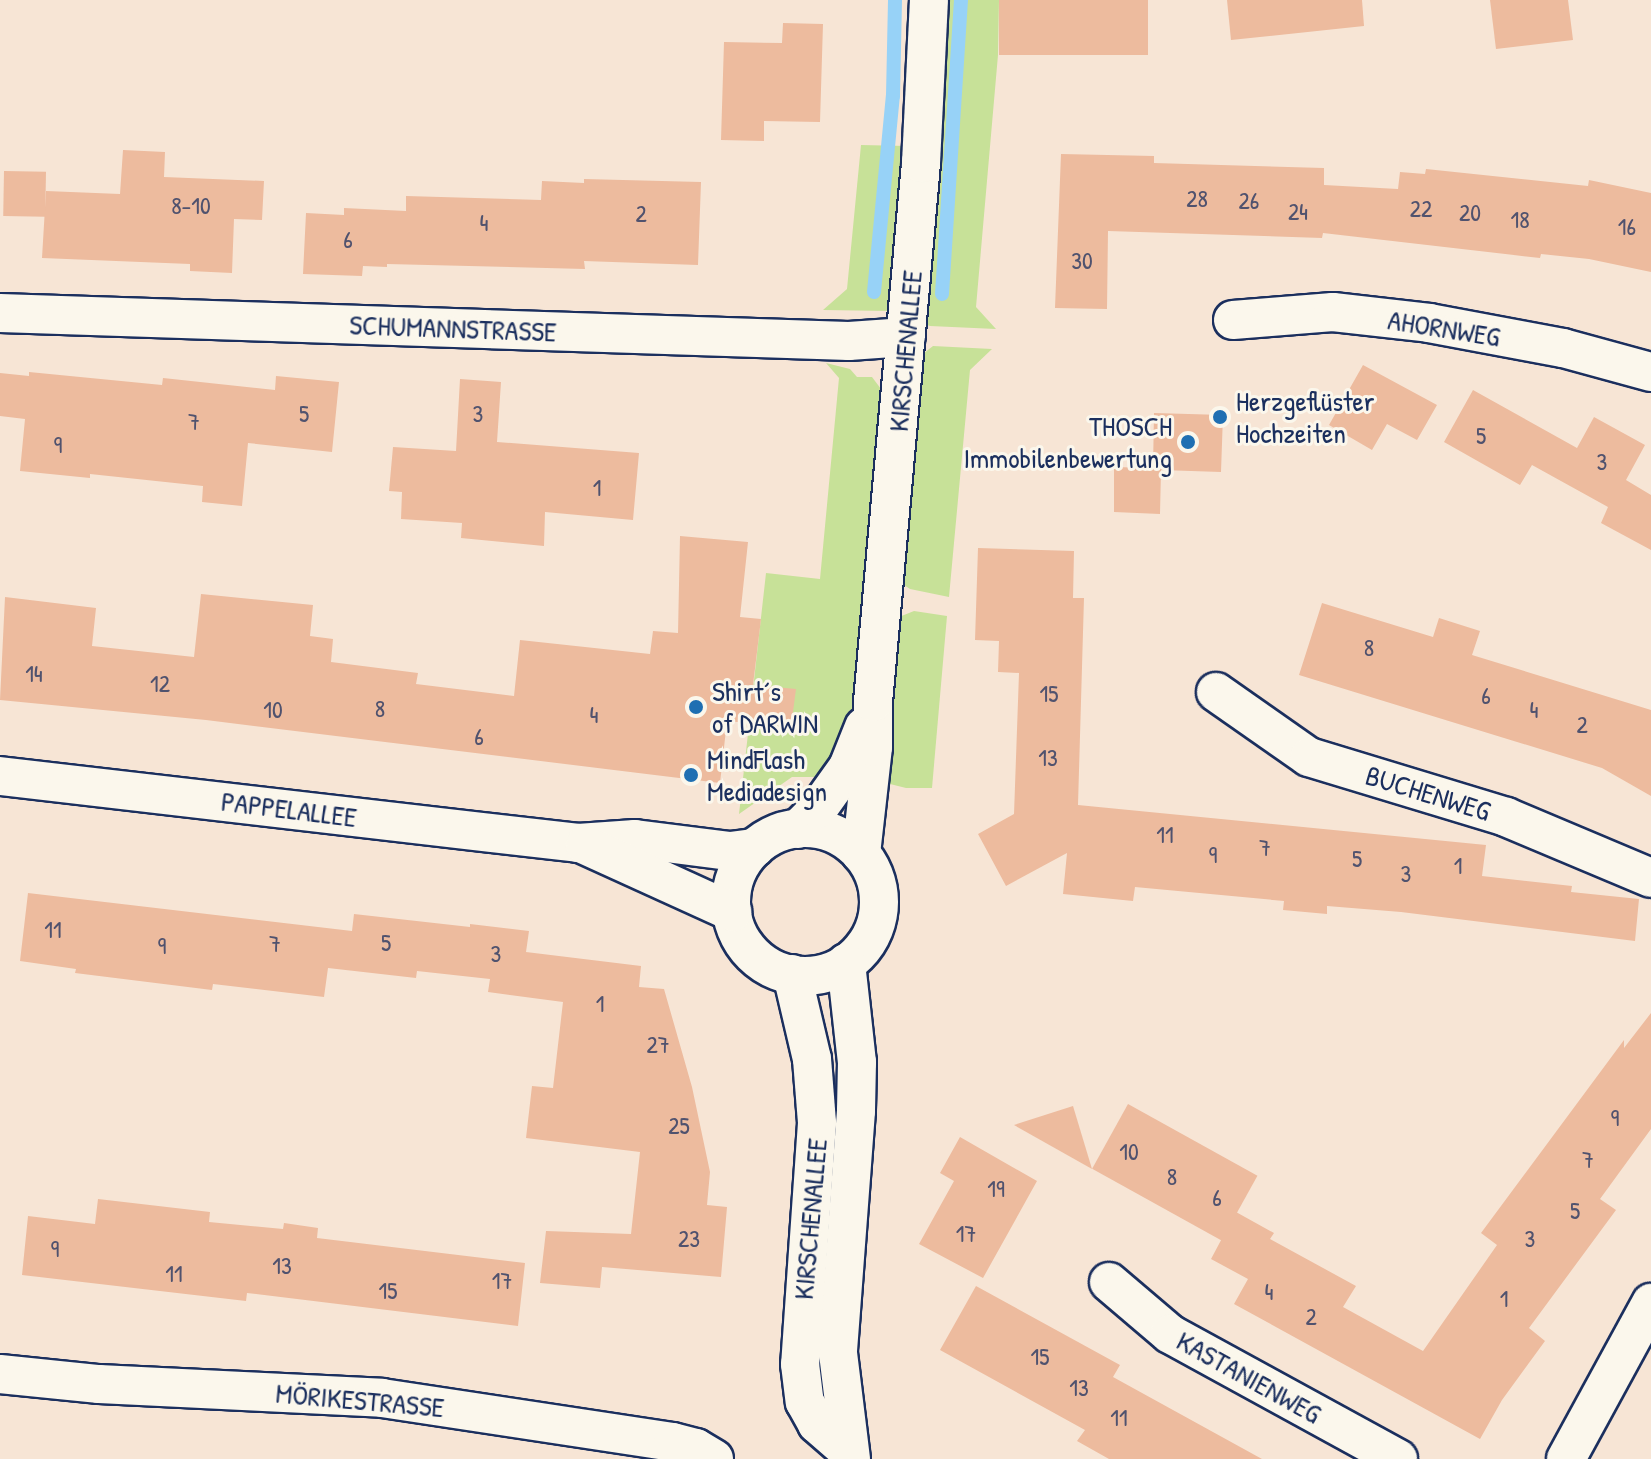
<!DOCTYPE html>
<meta charset="utf-8">
<style>
body{margin:0}
#map{position:relative;width:1651px;height:1459px;overflow:hidden;background:#f7e5d5;font-family:"Patrick Hand",sans-serif}
div>[style]{position:absolute}
[style*='--x']{left:calc(var(--x)*1px);top:calc(var(--y)*1px);width:calc(var(--w)*1px);rotate:calc(var(--a)*1deg)}
.green>*{inset:0;background:#c7e198}
.stream>*{height:14px;margin:-7px;padding:0 7px;transform-origin:7px;border-radius:7px;background:#97d2f7}
.building>*{inset:0;background:#edbb9e;transform-origin:0 0}
.roads{filter:drop-shadow(2px 0 #1b2f5e) drop-shadow(-2px 0 #1b2f5e) drop-shadow(0 2px #1b2f5e) drop-shadow(0 -2px #1b2f5e)}
.minor>*{height:38px;margin:-19px;padding:0 19px;transform-origin:19px;border-radius:19px;background:#fbf7ec}
.minor>.ring{margin:-19px;padding:0;box-sizing:content-box;background:none;border:38px solid #fbf7ec;border-radius:50%}
.dots>*{width:22px;height:22px;translate:-50% -50%;box-sizing:border-box;border:4px solid #fbf7ec;border-radius:50%}
span{translate:-50% -50%;white-space:nowrap;text-align:center;line-height:1.15;-webkit-text-stroke:6px #fbf7ec;paint-order:stroke}
.number-label{font-size:24px;color:#50526e}
.number-label span{-webkit-text-stroke-width:0}
.street-label{font-size:28px;color:#1b2f5e}
.poi-label{font-size:28px;color:#1b2f5e}
.left{translate:0 -50%;text-align:left}
.right{translate:-100% -50%;text-align:right}
</style>
<div id="map">
<div class="green">
<div style="clip-path:polygon(944px 0,999px 0,998px 55px,976px 307px,996px 329px,930px 326px,921px 323px)"></div>
<div style="clip-path:polygon(861px 145px,907px 146px,891px 311px,823px 310px,847px 289px)"></div>
<div style="clip-path:polygon(933px 346px,992px 349px,970px 370px,949px 597px,910px 589px,898px 581px,919px 357px)"></div>
<div style="clip-path:polygon(826px 363px,850px 369px,857px 377px,872px 377px,884px 393px,857px 720px,828px 777px,792px 777px,739px 814px,766px 573px,820px 579px,839px 378px)"></div>
<div style="clip-path:polygon(914px 611px,947px 616px,932px 788px,906px 788px,890px 784px,885px 778px,894px 619px)"></div>
</div>
<div class="stream">
<div style="--x:874;--y:292;--w:197;--a:-84.5"></div>
<div style="--x:893;--y:96;--w:96;--a:-88.8"></div>
<div style="--x:942;--y:294;--w:295;--a:-86.3"></div>
</div>
<div class="building">
<div style="left:999px;top:0;width:149px;height:55px"></div>
<div style="clip-path:polygon(1227px 0,1362px 0,1364px 26px,1231px 40px)"></div>
<div style="clip-path:polygon(1490px 0,1568px 0,1573px 40px,1496px 49px)"></div>
<div style="clip-path:polygon(783px 23px,823px 24px,820px 122px,764px 121px,764px 141px,721px 140px,724px 42px,782px 43px)"></div>
<div style="clip-path:polygon(123px 150px,165px 152px,164px 177px,264px 181px,262px 220px,234px 219px,232px 273px,190px 271px,190px 264px,42px 258px,46px 191px,120px 194px)"></div>
<div style="clip-path:polygon(1061px 154px,1154px 156px,1154px 163px,1324px 168px,1324px 185px,1398px 189px,1400px 172px,1425px 174px,1426px 169px,1588px 186px,1589px 180px,1651px 193px,1651px 272px,1589px 259px,1541px 254px,1540px 258px,1323px 233px,1322px 238px,1108px 231px,1107px 309px,1055px 308px)"></div>
<div style="left:4px;top:171px;width:42px;height:45px;rotate:1deg"></div>
<div style="clip-path:polygon(584px 179px,701px 182px,698px 265px,584px 261px,585px 269px,387px 264px,387px 267px,363px 266px,362px 276px,303px 274px,306px 213px,344px 215px,344px 208px,406px 211px,406px 196px,541px 200px,542px 181px,584px 183px)"></div>
<div style="clip-path:polygon(1363px 365px,1437px 405px,1417px 440px,1387px 424px,1372px 450px,1329px 425px)"></div>
<div style="clip-path:polygon(29px 372px,162px 385px,163px 378px,275px 390px,276px 376px,339px 382px,332px 452px,248px 443px,242px 506px,202px 502px,203px 486px,90px 474px,90px 478px,20px 471px,25px 419px,0 416px,0 373px,29px 376px)"></div>
<div style="clip-path:polygon(460px 379px,501px 382px,497px 442px,639px 453px,633px 520px,545px 512px,544px 546px,461px 538px,462px 523px,401px 519px,402px 492px,389px 491px,393px 447px,456px 451px)"></div>
<div style="clip-path:polygon(1473px 390px,1577px 448px,1594px 417px,1645px 445px,1626px 480px,1651px 495px,1651px 550px,1601px 523px,1608px 507px,1532px 465px,1520px 485px,1444px 442px)"></div>
<div style="clip-path:polygon(1154px 413px,1223px 415px,1221px 472px,1161px 470px,1160px 514px,1114px 512px,1114px 467px,1153px 468px)"></div>
<div style="clip-path:polygon(680px 536px,748px 542px,740px 617px,761px 619px,753px 685px,796px 689px,791px 727px,727px 721px,720px 783px,206px 720px,0 700px,5px 597px,96px 608px,92px 646px,194px 657px,201px 594px,313px 605px,310px 636px,333px 639px,331px 662px,418px 673px,416px 684px,514px 696px,520px 640px,650px 654px,653px 631px,678px 633px)"></div>
<div style="clip-path:polygon(978px 548px,1074px 551px,1073px 598px,1084px 598px,1078px 805px,1486px 845px,1482px 876px,1572px 886px,1571px 892px,1639px 899px,1635px 941px,1401px 912px,1327px 906px,1327px 914px,1283px 910px,1284px 901px,1135px 887px,1133px 901px,1063px 894px,1067px 853px,1006px 886px,978px 834px,1014px 814px,1019px 673px,998px 672px,999px 641px,975px 640px)"></div>
<div style="clip-path:polygon(1322px 603px,1433px 637px,1439px 618px,1480px 631px,1472px 655px,1651px 710px,1651px 796px,1602px 768px,1299px 675px)"></div>
<div style="clip-path:polygon(28px 893px,352px 931px,354px 914px,470px 927px,470px 924px,529px 931px,526px 952px,641px 966px,639px 987px,664px 989px,692px 1087px,710px 1172px,707px 1205px,727px 1207px,721px 1277px,602px 1267px,600px 1288px,540px 1283px,546px 1231px,631px 1234px,640px 1152px,526px 1138px,532px 1086px,553px 1088px,563px 1002px,488px 992px,490px 979px,417px 971px,416px 978px,328px 968px,324px 997px,213px 984px,212px 990px,75px 973px,76px 969px,20px 961px)"></div>
<div style="clip-path:polygon(1651px 1013px,1651px 1129px,1600px 1199px,1616px 1210px,1529px 1328px,1545px 1341px,1502px 1400px,1480px 1439px,1234px 1304px,1248px 1279px,1211px 1259px,1236px 1212px,1274px 1233px,1270px 1239px,1356px 1286px,1343px 1307px,1423px 1351px,1497px 1245px,1481px 1233px,1624px 1040px,1624px 1048px)"></div>
<div style="left:1128px;top:1104px;width:148px;height:74px;rotate:29deg"></div>
<div style="clip-path:polygon(1073px 1106px,1092px 1169px,1014px 1125px)"></div>
<div style="clip-path:polygon(960px 1137px,1037px 1181px,983px 1278px,919px 1244px,954px 1181px,940px 1173px)"></div>
<div style="clip-path:polygon(98px 1199px,210px 1212px,209px 1222px,283px 1229px,284px 1223px,318px 1228px,317px 1238px,525px 1263px,518px 1326px,247px 1293px,246px 1301px,22px 1275px,28px 1216px,95px 1224px)"></div>
<div style="clip-path:polygon(976px 1286px,1120px 1365px,1113px 1377px,1262px 1459px,1109px 1459px,1077px 1441px,1085px 1430px,940px 1350px)"></div>
</div>
<div class="roads">
<div class="minor">
<div style="--x:0;--y:313;--w:849;--a:1.89"></div>
<div style="--x:849;--y:341;--w:57;--a:-4"></div>
<div style="--x:1233;--y:320;--w:100;--a:-4.6"></div>
<div style="--x:1333;--y:312;--w:97;--a:6.5"></div>
<div style="--x:1429;--y:323;--w:136;--a:10.6"></div>
<div style="--x:1563;--y:348;--w:91;--a:15.3"></div>
<div style="--x:1216;--y:692;--w:113;--a:35"></div>
<div style="--x:1309;--y:757;--w:206;--a:16.9"></div>
<div style="--x:1506;--y:817;--w:157;--a:22.8"></div>
<div style="--x:0;--y:776;--w:582;--a:6.61"></div>
<div style="--x:578;--y:843;--w:57;--a:-4"></div>
<div style="--x:635;--y:839;--w:96;--a:7.2"></div>
<div style="--x:730;--y:851;--w:25;--a:-7"></div>
<div class="ring" style="left:731px;top:828px;width:110px;height:110px"></div>
<div style="--x:798;--y:829;--w:28;--a:-45"></div>
<div style="--x:818;--y:809;--w:52;--a:-54.5"></div>
<div style="--x:848;--y:767;--w:43;--a:-68.2"></div>
<div style="--x:585;--y:845;--w:162;--a:24.5"></div>
<div style="--x:861;--y:854;--w:108;--a:-83.6"></div>
<div style="--x:873;--y:747;--w:45;--a:-90"></div>
<div style="--x:873;--y:702;--w:541;--a:-84.91"></div>
<div style="--x:921;--y:163;--w:163;--a:-87.2"></div>
<div style="--x:846;--y:963;--w:100;--a:83.7"></div>
<div style="--x:857;--y:1062;--w:49;--a:91.2"></div>
<div style="--x:856;--y:1111;--w:243;--a:94.3"></div>
<div style="--x:838;--y:1353;--w:107;--a:83"></div>
<div style="--x:792;--y:974;--w:87;--a:76.8"></div>
<div style="--x:812;--y:1059;--w:64;--a:85.5"></div>
<div style="--x:817;--y:1123;--w:242;--a:94"></div>
<div style="--x:800;--y:1364;--w:38;--a:83"></div>
<div style="--x:805;--y:1402;--w:25;--a:61"></div>
<div style="--x:817;--y:1424;--w:40;--a:41"></div>
<div style="--x:1109;--y:1282;--w:80;--a:40.4"></div>
<div style="--x:1170;--y:1334;--w:260;--a:28.7"></div>
<div style="--x:0;--y:1374;--w:100;--a:5.8"></div>
<div style="--x:99;--y:1384;--w:283;--a:2.8"></div>
<div style="--x:382;--y:1398;--w:294;--a:8.6"></div>
<div style="--x:673;--y:1442;--w:24;--a:15"></div>
<div style="--x:696;--y:1448;--w:21;--a:31"></div>
<div style="--x:1566;--y:1459;--w:178;--a:-61.4"></div>
</div>
</div>
<div class="dots">
<div style="left:1220px;top:417px;background:#1f6fb2"></div>
<div style="left:1188px;top:442px;background:#1f6fb2"></div>
<div style="left:696px;top:707px;background:#1f6fb2"></div>
<div style="left:691px;top:775px;background:#1f6fb2"></div>
</div>
<div class="number-label">
<span style="left:1197px;top:199px">28</span>
<span style="left:1249px;top:201px">26</span>
<span style="left:191px;top:206px">8-10</span>
<span style="left:1421px;top:209px">22</span>
<span style="left:1298px;top:212px">24</span>
<span style="left:1470px;top:213px">20</span>
<span style="left:641px;top:214px">2</span>
<span style="left:1520px;top:220px">18</span>
<span style="left:484px;top:223px">4</span>
<span style="left:1627px;top:227px">16</span>
<span style="left:348px;top:240px">6</span>
<span style="left:1082px;top:261px">30</span>
<span style="left:304px;top:414px">5</span>
<span style="left:478px;top:414px">3</span>
<span style="left:194px;top:422px">7</span>
<span style="left:1481px;top:436px">5</span>
<span style="left:58px;top:445px">9</span>
<span style="left:1602px;top:462px">3</span>
<span style="left:597px;top:488px">1</span>
<span style="left:1369px;top:648px">8</span>
<span style="left:34px;top:674px">14</span>
<span style="left:160px;top:684px">12</span>
<span style="left:1049px;top:694px">15</span>
<span style="left:1486px;top:696px">6</span>
<span style="left:380px;top:709px">8</span>
<span style="left:273px;top:710px">10</span>
<span style="left:1534px;top:710px">4</span>
<span style="left:594px;top:715px">4</span>
<span style="left:1582px;top:725px">2</span>
<span style="left:479px;top:737px">6</span>
<span style="left:1048px;top:758px">13</span>
<span style="left:1165px;top:835px">11</span>
<span style="left:1265px;top:848px">7</span>
<span style="left:1213px;top:855px">9</span>
<span style="left:1357px;top:859px">5</span>
<span style="left:1458px;top:866px">1</span>
<span style="left:1406px;top:874px">3</span>
<span style="left:53px;top:930px">11</span>
<span style="left:386px;top:943px">5</span>
<span style="left:275px;top:944px">7</span>
<span style="left:162px;top:946px">9</span>
<span style="left:496px;top:954px">3</span>
<span style="left:600px;top:1004px">1</span>
<span style="left:658px;top:1045px">27</span>
<span style="left:1615px;top:1118px">9</span>
<span style="left:679px;top:1126px">25</span>
<span style="left:1129px;top:1152px">10</span>
<span style="left:1588px;top:1160px">7</span>
<span style="left:1172px;top:1177px">8</span>
<span style="left:996px;top:1189px">19</span>
<span style="left:1217px;top:1198px">6</span>
<span style="left:1575px;top:1211px">5</span>
<span style="left:966px;top:1234px">17</span>
<span style="left:689px;top:1239px">23</span>
<span style="left:1530px;top:1239px">3</span>
<span style="left:55px;top:1249px">9</span>
<span style="left:282px;top:1266px">13</span>
<span style="left:174px;top:1274px">11</span>
<span style="left:502px;top:1281px">17</span>
<span style="left:388px;top:1291px">15</span>
<span style="left:1269px;top:1292px">4</span>
<span style="left:1504px;top:1299px">1</span>
<span style="left:1311px;top:1317px">2</span>
<span style="left:1040px;top:1357px">15</span>
<span style="left:1079px;top:1388px">13</span>
<span style="left:1119px;top:1418px">11</span>
</div>
<div class="street-label">
<span style="left:453px;top:328px;rotate:2deg">SCHUMANNSTRASSE</span>
<span style="left:1444px;top:328px;rotate:9deg">AHORNWEG</span>
<span style="left:905px;top:351px;rotate:-85deg">KIRSCHENALLEE</span>
<span style="left:1428px;top:793px;rotate:17deg">BUCHENWEG</span>
<span style="left:289px;top:809px;rotate:7deg">PAPPELALLEE</span>
<span style="left:810px;top:1219px;rotate:-85deg">KIRSCHENALLEE</span>
<span style="left:1249px;top:1377px;rotate:29deg">KASTANIENWEG</span>
<span style="left:360px;top:1400px;rotate:5deg">MÖRIKESTRASSE</span>
</div>
<div class="poi-label">
<span class="left" style="left:1236px;top:417px">Herzgeflüster<br>Hochzeiten</span>
<span class="right" style="left:1172px;top:442px">THOSCH<br>Immobilenbewertung</span>
<span class="left" style="left:712px;top:707px">Shirt´s<br>of DARWIN</span>
<span class="left" style="left:707px;top:775px">MindFlash<br>Mediadesign</span>
</div>
</div>
